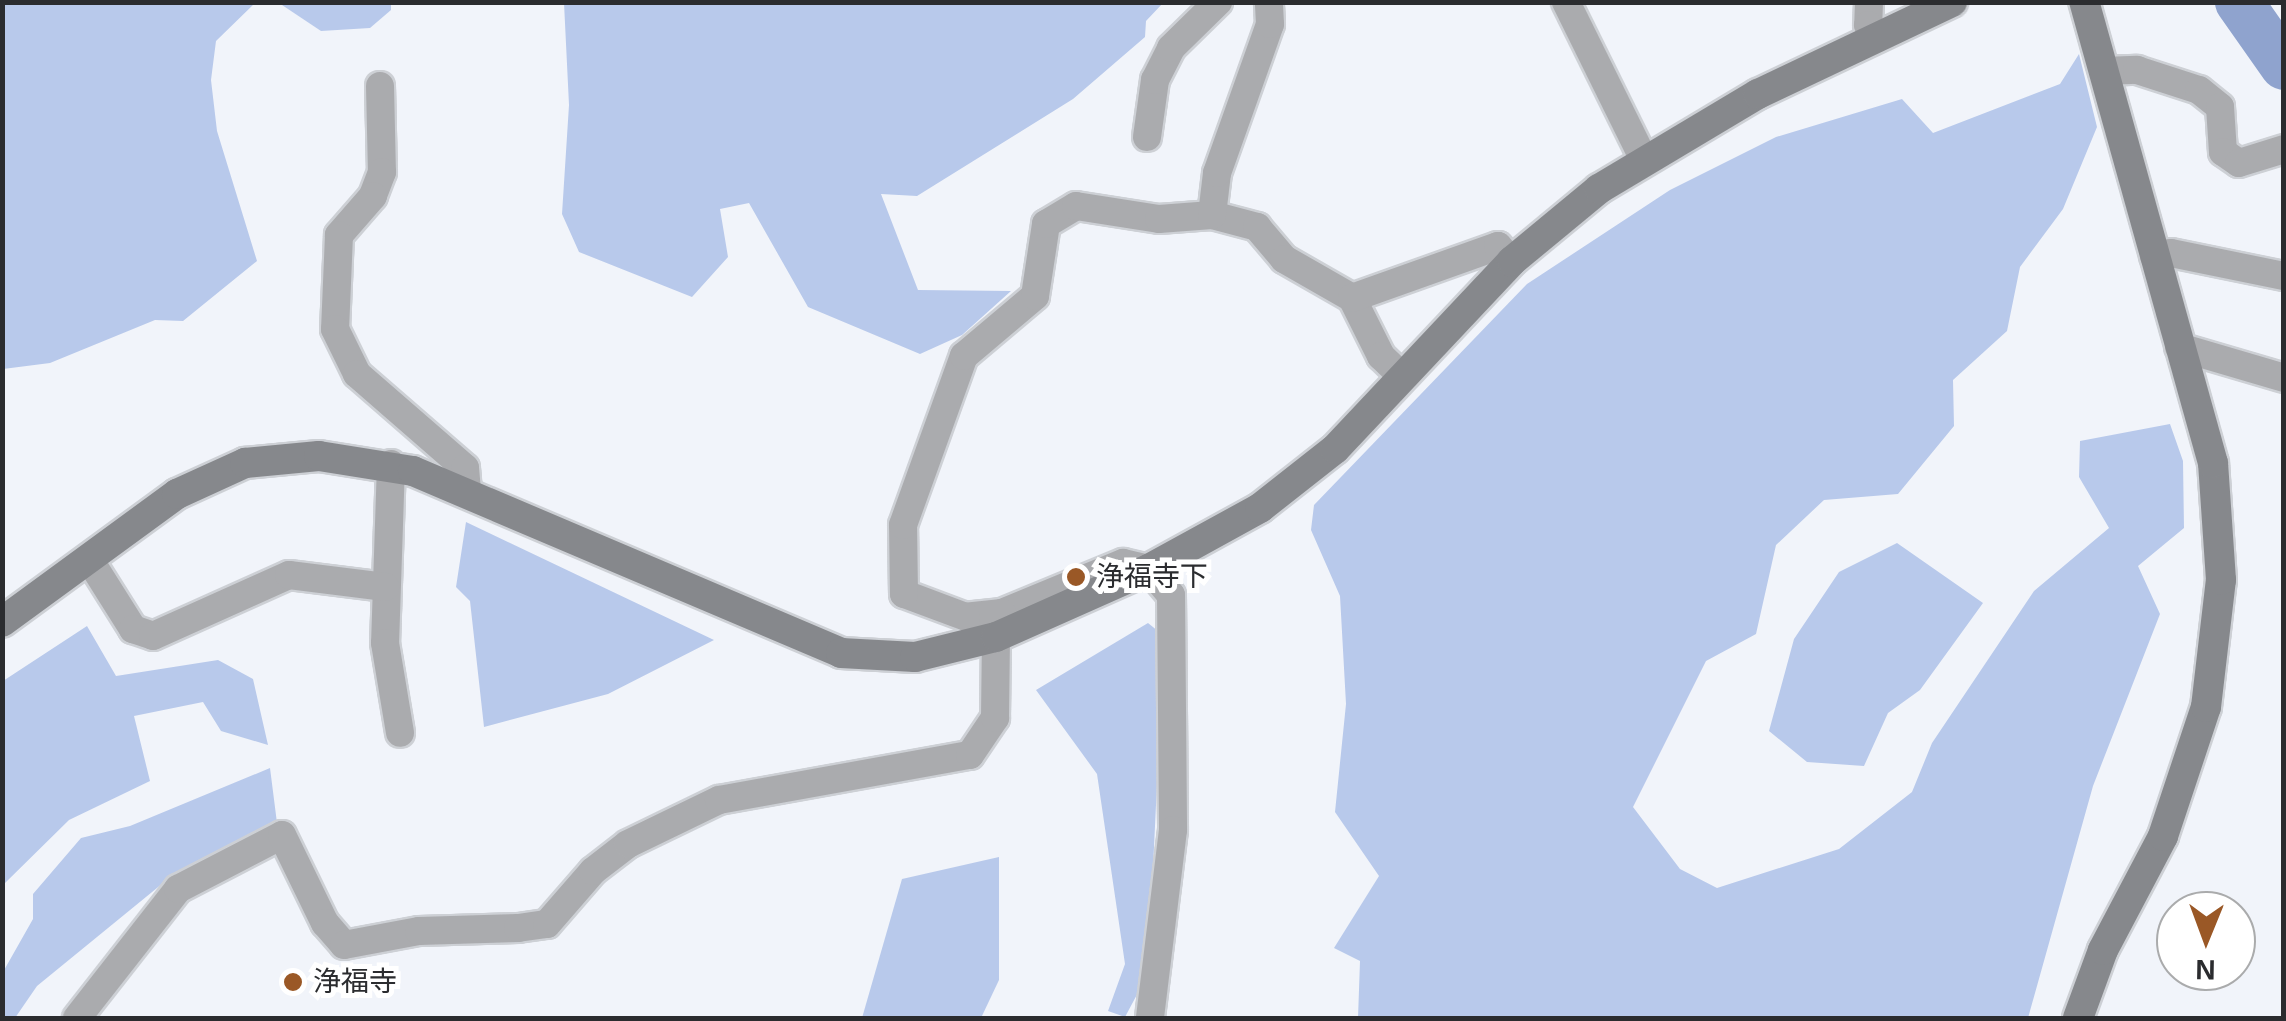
<!DOCTYPE html>
<meta charset="utf-8">
<style>
body{margin:0}
#map{position:relative;width:2286px;height:1021px;overflow:hidden;background:#f1f4fa;font-family:Arial,"Noto Sans JP",sans-serif}
div>[style]{position:absolute}
[style*='--x']{left:calc(var(--x)*1px);top:calc(var(--y)*1px);width:calc(var(--w)*1px);rotate:calc(var(--a)*1deg)}
.green>*{inset:0;background:#b8c9eb}
.river>*{height:48px;margin:-24px;padding:0 24px;transform-origin:24px;border-radius:24px;background:#8fa3ce}
.roads{filter:drop-shadow(2px 0 #cdd0d5) drop-shadow(-2px 0 #cdd0d5) drop-shadow(0 2px #cdd0d5) drop-shadow(0 -2px #cdd0d5)}
.street>*{height:28px;margin:-14px;padding:0 14px;transform-origin:14px;border-radius:14px;background:#aaabae}
.secondary>*{height:30px;margin:-15px;padding:0 15px;transform-origin:15px;border-radius:15px;background:#86888c}
.dots>*{width:28px;height:28px;translate:-50% -50%;box-sizing:border-box;border:5px solid #fff;border-radius:50%}
span{translate:-50% -50%;white-space:nowrap;text-align:center;line-height:1.15;-webkit-text-stroke:10px #fff;paint-order:stroke}
.poi-label{font-size:28px;color:#2b2c2f}
.left{translate:0 -50%;text-align:left}
.frame{position:absolute;inset:0;border:5px solid #2b2c2f;pointer-events:none}
.north{position:absolute;left:2156px;top:891px;width:100px;height:100px;box-sizing:border-box;background:#fff;border:2px solid #aaabac;border-radius:50%;rotate:181deg;font-size:28px;font-weight:700;line-height:40px;text-align:center;color:#2b2c2f}
.north::after{content:'';display:block;margin:auto;width:35px;height:45px;background:#9a5826;clip-path:polygon(50% 0,100% 100%,50% 72%,0 100%)}
</style>
<div id="map">
<div class="green">
<div style="clip-path:polygon(2px 3px,255px 3px,216px 41px,211px 80px,217px 131px,257px 261px,183px 321px,155px 320px,50px 363px,3px 369px)"></div>
<div style="clip-path:polygon(279px 3px,391px 3px,391px 10px,370px 28px,321px 31px)"></div>
<div style="clip-path:polygon(564px 3px,564px 2px,1163px 3px,1146px 21px,1145px 37px,1073px 99px,917px 196px,881px 194px,918px 290px,1011px 291px,962px 335px,920px 354px,808px 307px,749px 203px,720px 209px,728px 257px,692px 297px,579px 252px,562px 214px,569px 105px)"></div>
<div style="clip-path:polygon(2079px 54px,2097px 127px,2063px 209px,2020px 267px,2007px 331px,1953px 380px,1954px 426px,1898px 494px,1824px 500px,1776px 545px,1756px 634px,1706px 661px,1633px 807px,1680px 869px,1717px 888px,1839px 849px,1912px 792px,1932px 743px,2034px 591px,2109px 528px,2079px 477px,2080px 441px,2170px 424px,2183px 461px,2184px 528px,2138px 566px,2160px 614px,2093px 786px,2028px 1018px,1358px 1018px,1360px 961px,1334px 948px,1379px 876px,1335px 812px,1346px 704px,1340px 596px,1311px 530px,1314px 505px,1527px 284px,1670px 190px,1776px 137px,1902px 99px,1933px 133px,2060px 84px)"></div>
<div style="clip-path:polygon(466px 522px,714px 640px,608px 694px,484px 727px,470px 601px,456px 587px)"></div>
<div style="clip-path:polygon(1897px 543px,1983px 603px,1920px 690px,1888px 713px,1864px 766px,1807px 762px,1769px 731px,1794px 639px,1839px 572px)"></div>
<div style="clip-path:polygon(1148px 623px,1164px 636px,1148px 974px,1125px 1017px,1108px 1011px,1125px 964px,1097px 774px,1036px 690px)"></div>
<div style="clip-path:polygon(87px 626px,116px 676px,218px 660px,253px 679px,268px 745px,221px 731px,203px 702px,134px 716px,150px 781px,69px 820px,3px 885px,3px 681px)"></div>
<div style="clip-path:polygon(270px 768px,277px 823px,168px 879px,37px 986px,15px 1018px,3px 1018px,3px 972px,33px 919px,33px 894px,81px 838px,130px 826px)"></div>
<div style="clip-path:polygon(999px 857px,999px 980px,981px 1018px,862px 1018px,902px 879px)"></div>
</div>
<div class="river">
<div style="--x:2239;--y:2;--w:78;--a:54.9"></div>
</div>
<div class="roads">
<div class="street">
<div style="--x:1566;--y:2;--w:176;--a:63.7"></div>
<div style="--x:1869;--y:2;--w:23;--a:92"></div>
<div style="--x:1868;--y:25;--w:15;--a:58"></div>
<div style="--x:2103;--y:71;--w:34;--a:-2"></div>
<div style="--x:2137;--y:70;--w:65;--a:17.9"></div>
<div style="--x:2199;--y:90;--w:27;--a:39"></div>
<div style="--x:2220;--y:107;--w:45;--a:86.2"></div>
<div style="--x:2223;--y:152;--w:19;--a:35"></div>
<div style="--x:2239;--y:163;--w:47;--a:-17.3"></div>
<div style="--x:380;--y:86;--w:86;--a:88.7"></div>
<div style="--x:382;--y:172;--w:26;--a:111"></div>
<div style="--x:373;--y:196;--w:52;--a:131.1"></div>
<div style="--x:339;--y:235;--w:94;--a:92.4"></div>
<div style="--x:335;--y:329;--w:50;--a:63.9"></div>
<div style="--x:357;--y:374;--w:143;--a:41"></div>
<div style="--x:465;--y:468;--w:23;--a:85"></div>
<div style="--x:1147;--y:137;--w:58;--a:-82"></div>
<div style="--x:1155;--y:80;--w:36;--a:-63"></div>
<div style="--x:1171;--y:48;--w:66;--a:-44.4"></div>
<div style="--x:1212;--y:215;--w:47;--a:14.9"></div>
<div style="--x:1257;--y:227;--w:42;--a:49.8"></div>
<div style="--x:1284;--y:259;--w:78;--a:29.8"></div>
<div style="--x:1352;--y:298;--w:65;--a:63.4"></div>
<div style="--x:1381;--y:356;--w:30;--a:44"></div>
<div style="--x:2154;--y:256;--w:17;--a:-10"></div>
<div style="--x:2171;--y:253;--w:115;--a:11.5"></div>
<div style="--x:1352;--y:298;--w:155;--a:-19.6"></div>
<div style="--x:1498;--y:246;--w:21;--a:47"></div>
<div style="--x:2179;--y:347;--w:109;--a:16.4"></div>
<div style="--x:391;--y:464;--w:179;--a:91.9"></div>
<div style="--x:385;--y:643;--w:91;--a:80.5"></div>
<div style="--x:89;--y:559;--w:83;--a:57.8"></div>
<div style="--x:133;--y:629;--w:21;--a:19"></div>
<div style="--x:153;--y:636;--w:149;--a:-24.2"></div>
<div style="--x:289;--y:575;--w:97;--a:7.1"></div>
<div style="--x:1002;--y:613;--w:131;--a:-22.5"></div>
<div style="--x:1123;--y:563;--w:27;--a:13"></div>
<div style="--x:1149;--y:569;--w:34;--a:50"></div>
<div style="--x:1171;--y:595;--w:235;--a:89.5"></div>
<div style="--x:1173;--y:830;--w:189;--a:97"></div>
<div style="--x:77;--y:1018;--w:164;--a:-51.9"></div>
<div style="--x:178;--y:889;--w:117;--a:-27.4"></div>
<div style="--x:282;--y:835;--w:98;--a:64"></div>
<div style="--x:325;--y:923;--w:29;--a:49"></div>
<div style="--x:344;--y:945;--w:76;--a:-10.6"></div>
<div style="--x:419;--y:931;--w:99;--a:-1.7"></div>
<div style="--x:518;--y:928;--w:29;--a:-8"></div>
<div style="--x:547;--y:924;--w:70;--a:-49"></div>
<div style="--x:593;--y:871;--w:44;--a:-37.6"></div>
<div style="--x:628;--y:844;--w:101;--a:-25.8"></div>
<div style="--x:719;--y:800;--w:255;--a:-10.2"></div>
<div style="--x:970;--y:755;--w:45;--a:-56"></div>
<div style="--x:995;--y:718;--w:81;--a:-89.3"></div>
<div style="--x:996;--y:637;--w:19;--a:-58"></div>
<div style="--x:1006;--y:621;--w:9;--a:-117"></div>
<div style="--x:1002;--y:613;--w:36;--a:174"></div>
<div style="--x:966;--y:617;--w:66;--a:-159.6"></div>
<div style="--x:904;--y:594;--w:69;--a:-90.8"></div>
<div style="--x:903;--y:525;--w:180;--a:-70.2"></div>
<div style="--x:964;--y:356;--w:93;--a:-40.2"></div>
<div style="--x:1035;--y:296;--w:73;--a:-81.3"></div>
<div style="--x:1046;--y:224;--w:35;--a:-31"></div>
<div style="--x:1076;--y:206;--w:84;--a:8.9"></div>
<div style="--x:1159;--y:219;--w:53;--a:-4.3"></div>
<div style="--x:1212;--y:215;--w:42;--a:-83.2"></div>
<div style="--x:1217;--y:173;--w:158;--a:-70.4"></div>
<div style="--x:1270;--y:24;--w:22;--a:-93"></div>
</div>
<div class="secondary">
<div style="--x:2;--y:622;--w:217;--a:-36.2"></div>
<div style="--x:177;--y:494;--w:75;--a:-24.5"></div>
<div style="--x:245;--y:463;--w:74;--a:-5.4"></div>
<div style="--x:319;--y:456;--w:95;--a:9.1"></div>
<div style="--x:413;--y:471;--w:465;--a:23"></div>
<div style="--x:841;--y:653;--w:74;--a:3.1"></div>
<div style="--x:915;--y:657;--w:83;--a:-13.9"></div>
<div style="--x:996;--y:637;--w:167;--a:-24"></div>
<div style="--x:1149;--y:569;--w:127;--a:-28.8"></div>
<div style="--x:1260;--y:508;--w:95;--a:-38.2"></div>
<div style="--x:1335;--y:449;--w:258;--a:-46.7"></div>
<div style="--x:1512;--y:261;--w:113;--a:-39.6"></div>
<div style="--x:1599;--y:189;--w:185;--a:-30.9"></div>
<div style="--x:1758;--y:94;--w:215;--a:-25.4"></div>
<div style="--x:2078;--y:1018;--w:72;--a:-69.8"></div>
<div style="--x:2103;--y:950;--w:129;--a:-62.2"></div>
<div style="--x:2163;--y:836;--w:136;--a:-71.6"></div>
<div style="--x:2206;--y:707;--w:128;--a:-83.3"></div>
<div style="--x:2221;--y:580;--w:117;--a:-93.9"></div>
<div style="--x:2213;--y:463;--w:479;--a:-105.6"></div>
</div>
</div>
<div class="dots">
<div style="left:1076px;top:577px;background:#9a5826"></div>
<div style="left:293px;top:982px;background:#9a5826"></div>
</div>
<div class="poi-label">
<span class="left" style="left:1096px;top:577px">浄福寺下</span>
<span class="left" style="left:313px;top:982px">浄福寺</span>
</div>
<div class="frame"></div>
<div class="north">N</div>
</div>
